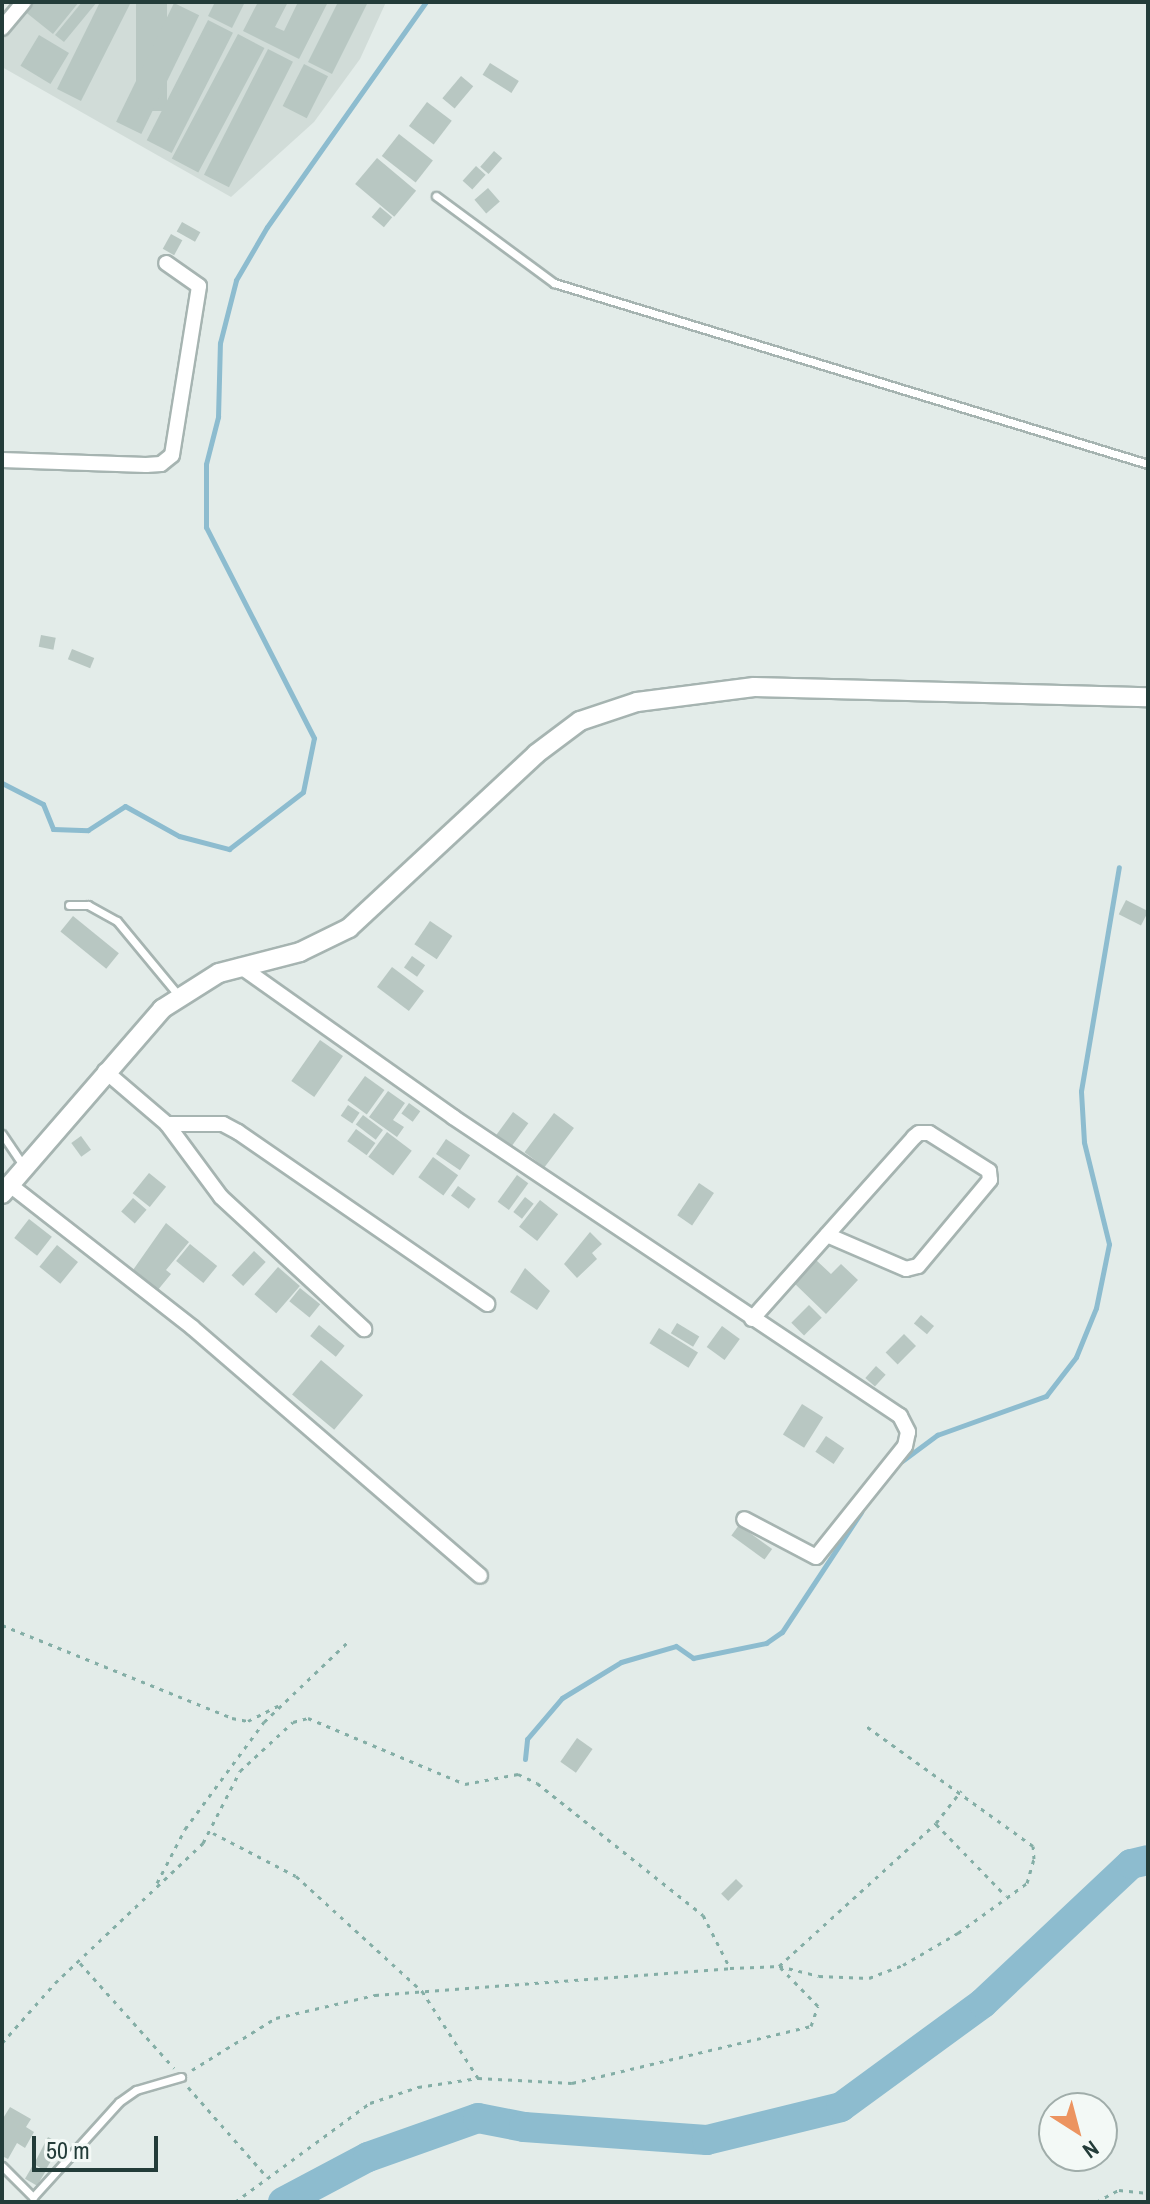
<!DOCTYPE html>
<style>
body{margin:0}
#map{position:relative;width:1150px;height:2204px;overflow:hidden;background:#e3ece9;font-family:"Archivo Narrow",sans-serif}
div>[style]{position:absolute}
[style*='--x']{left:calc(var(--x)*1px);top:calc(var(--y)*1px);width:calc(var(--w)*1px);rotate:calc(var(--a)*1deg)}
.built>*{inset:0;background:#d1dcd8}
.stream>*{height:5px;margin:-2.5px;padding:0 2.5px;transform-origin:2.5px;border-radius:2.5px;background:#8dbccf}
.river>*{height:30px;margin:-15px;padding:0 15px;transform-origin:15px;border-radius:15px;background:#8dbccf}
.building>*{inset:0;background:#b8c7c2;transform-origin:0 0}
.path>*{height:3px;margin-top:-1.5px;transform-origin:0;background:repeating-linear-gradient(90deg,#84aea6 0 4px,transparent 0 10px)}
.roads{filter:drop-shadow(2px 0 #a6b4b1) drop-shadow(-2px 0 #a6b4b1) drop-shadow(0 2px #a6b4b1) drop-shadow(0 -2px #a6b4b1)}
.lane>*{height:7px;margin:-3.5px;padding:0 3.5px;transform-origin:3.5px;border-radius:3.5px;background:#fff}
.street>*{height:14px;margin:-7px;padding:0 7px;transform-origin:7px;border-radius:7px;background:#fff}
.secondary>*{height:18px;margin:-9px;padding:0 9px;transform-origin:9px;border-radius:9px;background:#fff}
span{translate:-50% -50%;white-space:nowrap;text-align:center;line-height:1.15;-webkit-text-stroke:6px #f3f9f6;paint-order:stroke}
.frame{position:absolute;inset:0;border:4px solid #233c39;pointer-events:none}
.north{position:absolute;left:1038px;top:2092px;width:80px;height:80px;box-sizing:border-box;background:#f3f9f6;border:2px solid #a0adaa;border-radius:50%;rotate:144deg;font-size:22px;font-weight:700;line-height:32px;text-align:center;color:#233c39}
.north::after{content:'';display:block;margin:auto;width:28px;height:36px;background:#ec9460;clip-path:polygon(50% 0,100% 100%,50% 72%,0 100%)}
.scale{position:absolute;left:32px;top:2136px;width:126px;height:36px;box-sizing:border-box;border:4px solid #233c39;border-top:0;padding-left:10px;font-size:24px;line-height:28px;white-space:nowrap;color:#233c39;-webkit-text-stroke:6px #f3f9f6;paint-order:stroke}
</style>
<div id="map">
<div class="built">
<div style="clip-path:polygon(25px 2px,386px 2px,360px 59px,314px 122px,231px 197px,2px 67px,2px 31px)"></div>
</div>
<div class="stream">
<div style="--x:2;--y:783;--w:46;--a:27.1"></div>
<div style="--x:43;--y:804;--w:27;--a:68"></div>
<div style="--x:53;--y:829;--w:35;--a:2"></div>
<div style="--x:88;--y:830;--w:44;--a:-33"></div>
<div style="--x:125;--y:806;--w:62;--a:29.1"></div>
<div style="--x:179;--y:836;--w:52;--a:14.6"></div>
<div style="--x:229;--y:849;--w:93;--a:-37.6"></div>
<div style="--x:303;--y:792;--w:55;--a:-78.5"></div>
<div style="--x:314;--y:738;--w:237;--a:-117.1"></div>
<div style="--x:206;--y:527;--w:63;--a:-90"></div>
<div style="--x:206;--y:464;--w:49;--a:-75.7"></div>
<div style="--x:218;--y:417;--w:74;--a:-88.5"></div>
<div style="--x:220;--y:343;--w:65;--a:-75.7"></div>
<div style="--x:236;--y:280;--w:61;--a:-59.7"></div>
<div style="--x:267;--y:227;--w:276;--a:-54.8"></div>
<div style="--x:902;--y:1461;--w:44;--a:-36.6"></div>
<div style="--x:937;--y:1435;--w:116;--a:-19.7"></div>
<div style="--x:1046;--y:1396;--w:49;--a:-52.4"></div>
<div style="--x:1076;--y:1357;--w:53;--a:-67.8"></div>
<div style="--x:1096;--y:1308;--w:65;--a:-78.5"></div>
<div style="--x:1109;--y:1244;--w:105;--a:-103.8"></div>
<div style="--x:1084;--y:1142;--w:51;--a:-93.4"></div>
<div style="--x:1081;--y:1091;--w:227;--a:-80.4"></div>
<div style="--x:525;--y:1759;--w:20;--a:-84"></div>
<div style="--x:527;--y:1739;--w:54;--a:-49.5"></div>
<div style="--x:562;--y:1698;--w:69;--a:-31.4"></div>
<div style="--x:621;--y:1662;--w:57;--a:-16.2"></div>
<div style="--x:676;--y:1646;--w:21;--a:35"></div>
<div style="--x:693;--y:1658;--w:75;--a:-11.6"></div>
<div style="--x:766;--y:1643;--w:19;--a:-35"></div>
<div style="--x:782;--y:1632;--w:144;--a:-56.6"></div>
</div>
<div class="river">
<div style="--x:283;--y:2202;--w:96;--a:-27.9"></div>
<div style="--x:368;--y:2157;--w:117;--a:-19.5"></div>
<div style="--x:478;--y:2118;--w:47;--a:11.1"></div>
<div style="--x:524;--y:2127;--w:183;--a:4.1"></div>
<div style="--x:707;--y:2140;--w:138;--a:-13.8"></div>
<div style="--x:841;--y:2107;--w:176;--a:-36.2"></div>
<div style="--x:983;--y:2003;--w:203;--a:-43.2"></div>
<div style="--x:1131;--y:1864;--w:17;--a:-13"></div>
</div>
<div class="building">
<div style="clip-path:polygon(29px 2px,79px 2px,53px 34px,23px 10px)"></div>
<div style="clip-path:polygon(82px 2px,97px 2px,64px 42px,55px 35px)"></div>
<div style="clip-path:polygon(100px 2px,131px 2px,81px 101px,57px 89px)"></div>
<div style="left:136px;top:2px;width:31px;height:109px"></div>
<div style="clip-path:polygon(215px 2px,245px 2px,232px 28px,208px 16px)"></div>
<div style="clip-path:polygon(258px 2px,288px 2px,275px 27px,284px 31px,298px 2px,328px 2px,299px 59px,243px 31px)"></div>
<div style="clip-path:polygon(338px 2px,368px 2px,332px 74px,308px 62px)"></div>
<div style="left:174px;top:3px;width:28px;height:132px;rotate:26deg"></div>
<div style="left:208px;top:20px;width:28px;height:135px;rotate:27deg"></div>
<div style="left:238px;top:34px;width:30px;height:141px;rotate:28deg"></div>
<div style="left:39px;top:35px;width:35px;height:36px;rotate:31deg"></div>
<div style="left:268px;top:49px;width:28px;height:141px;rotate:27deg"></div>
<div style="left:490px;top:63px;width:34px;height:14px;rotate:32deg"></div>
<div style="left:304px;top:64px;width:27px;height:47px;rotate:27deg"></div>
<div style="left:461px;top:76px;width:16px;height:29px;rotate:40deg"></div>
<div style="left:427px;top:102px;width:31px;height:30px;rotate:37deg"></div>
<div style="left:399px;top:134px;width:43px;height:28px;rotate:38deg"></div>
<div style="left:494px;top:151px;width:11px;height:21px;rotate:41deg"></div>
<div style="left:377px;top:158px;width:51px;height:34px;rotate:40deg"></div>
<div style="left:476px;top:166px;width:13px;height:20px;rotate:42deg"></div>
<div style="left:488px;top:188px;width:18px;height:18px;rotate:49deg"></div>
<div style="left:380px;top:207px;width:16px;height:13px;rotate:40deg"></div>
<div style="left:182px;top:222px;width:21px;height:11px;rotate:29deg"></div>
<div style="left:171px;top:234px;width:13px;height:17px;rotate:29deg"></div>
<div style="left:41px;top:635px;width:15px;height:12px;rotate:11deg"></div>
<div style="left:72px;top:649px;width:24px;height:11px;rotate:22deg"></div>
<div style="left:1126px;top:900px;width:25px;height:16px;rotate:27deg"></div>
<div style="left:73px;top:916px;width:59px;height:20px;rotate:39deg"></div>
<div style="left:430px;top:921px;width:27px;height:28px;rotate:34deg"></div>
<div style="left:412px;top:956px;width:16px;height:14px;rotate:35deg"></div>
<div style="left:392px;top:967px;width:40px;height:25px;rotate:37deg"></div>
<div style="left:320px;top:1040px;width:28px;height:50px;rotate:35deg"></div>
<div style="left:365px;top:1076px;width:24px;height:30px;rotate:36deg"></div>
<div style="clip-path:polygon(388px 1091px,405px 1103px,393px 1120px,404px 1127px,397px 1137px,369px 1117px)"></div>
<div style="left:409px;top:1103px;width:14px;height:13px;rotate:36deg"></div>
<div style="left:348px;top:1105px;width:14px;height:13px;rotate:34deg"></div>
<div style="left:513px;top:1112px;width:19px;height:31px;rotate:36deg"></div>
<div style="left:554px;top:1113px;width:25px;height:49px;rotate:37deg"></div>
<div style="left:363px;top:1115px;width:25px;height:12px;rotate:37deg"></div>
<div style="left:356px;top:1129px;width:24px;height:15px;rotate:36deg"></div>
<div style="left:387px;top:1132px;width:31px;height:31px;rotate:37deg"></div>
<div style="left:81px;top:1136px;width:17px;height:12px;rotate:54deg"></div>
<div style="left:446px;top:1139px;width:29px;height:18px;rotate:34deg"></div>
<div style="left:433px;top:1157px;width:31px;height:25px;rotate:36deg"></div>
<div style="left:149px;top:1173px;width:22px;height:26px;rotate:39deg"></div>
<div style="left:517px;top:1175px;width:14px;height:33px;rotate:36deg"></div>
<div style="left:699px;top:1183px;width:18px;height:39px;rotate:34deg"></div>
<div style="left:458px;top:1186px;width:22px;height:12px;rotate:36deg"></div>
<div style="left:525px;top:1197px;width:11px;height:19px;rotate:38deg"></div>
<div style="left:133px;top:1198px;width:18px;height:18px;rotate:41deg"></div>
<div style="left:540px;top:1200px;width:23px;height:34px;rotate:38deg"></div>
<div style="left:29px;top:1219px;width:29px;height:24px;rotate:38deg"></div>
<div style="clip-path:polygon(166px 1223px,189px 1242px,166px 1270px,171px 1274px,157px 1291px,133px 1270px)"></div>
<div style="clip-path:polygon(590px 1232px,602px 1244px,592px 1253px,597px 1259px,577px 1278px,564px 1264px)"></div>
<div style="left:190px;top:1244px;width:35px;height:22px;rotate:39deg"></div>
<div style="left:57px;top:1245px;width:27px;height:28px;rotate:39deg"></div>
<div style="left:254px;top:1251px;width:16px;height:33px;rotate:43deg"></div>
<div style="clip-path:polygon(816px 1260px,831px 1274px,841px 1264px,858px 1280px,826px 1314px,794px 1283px)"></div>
<div style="left:278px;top:1267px;width:29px;height:36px;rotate:41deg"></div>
<div style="clip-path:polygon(525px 1268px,550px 1291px,537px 1310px,510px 1292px)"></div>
<div style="left:300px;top:1288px;width:26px;height:17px;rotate:39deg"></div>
<div style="left:809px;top:1305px;width:18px;height:25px;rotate:45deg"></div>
<div style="left:921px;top:1315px;width:17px;height:11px;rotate:40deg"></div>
<div style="left:677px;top:1323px;width:26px;height:12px;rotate:31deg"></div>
<div style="left:319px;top:1325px;width:33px;height:14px;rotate:39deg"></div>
<div style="left:722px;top:1326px;width:22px;height:26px;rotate:36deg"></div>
<div style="left:659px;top:1328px;width:46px;height:18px;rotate:32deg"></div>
<div style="left:904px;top:1334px;width:17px;height:26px;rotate:45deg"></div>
<div style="left:321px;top:1360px;width:55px;height:45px;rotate:40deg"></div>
<div style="left:876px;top:1366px;width:13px;height:16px;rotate:42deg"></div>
<div style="left:802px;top:1404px;width:25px;height:36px;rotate:32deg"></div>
<div style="left:826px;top:1436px;width:22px;height:19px;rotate:34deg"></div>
<div style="left:739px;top:1525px;width:41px;height:13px;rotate:36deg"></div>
<div style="left:577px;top:1738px;width:19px;height:29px;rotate:35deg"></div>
<div style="left:736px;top:1879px;width:10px;height:21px;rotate:45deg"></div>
<div style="clip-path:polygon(10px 2107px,31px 2119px,26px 2127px,34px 2132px,25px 2148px,17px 2143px,8px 2159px,2px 2156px,2px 2120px)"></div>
<div style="clip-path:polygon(48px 2137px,61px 2144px,45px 2171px,34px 2164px)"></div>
<div style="left:33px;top:2165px;width:14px;height:16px;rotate:30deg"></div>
</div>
<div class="path">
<div style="--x:2;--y:1625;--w:248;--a:22"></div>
<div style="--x:232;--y:1718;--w:16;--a:11"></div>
<div style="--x:248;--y:1721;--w:34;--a:-27"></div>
<div style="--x:936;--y:1824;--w:100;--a:45.8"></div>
<div style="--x:213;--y:1833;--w:93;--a:27.4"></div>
<div style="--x:296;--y:1876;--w:171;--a:42.4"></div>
<div style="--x:422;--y:1991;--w:103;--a:57.2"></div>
<div style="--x:478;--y:2078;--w:94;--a:3"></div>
<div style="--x:572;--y:2083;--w:246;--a:-13.4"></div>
<div style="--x:811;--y:2026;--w:21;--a:-71"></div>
<div style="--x:818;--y:2006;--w:56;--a:-134.3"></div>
<div style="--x:779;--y:1966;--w:212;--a:-42.3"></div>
<div style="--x:936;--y:1823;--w:41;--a:-52"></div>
<div style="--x:157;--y:1883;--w:61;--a:-62.6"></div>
<div style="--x:185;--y:1829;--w:133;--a:-53.6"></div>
<div style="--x:264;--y:1722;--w:120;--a:-43.7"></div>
<div style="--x:80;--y:1963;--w:141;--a:48.2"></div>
<div style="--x:2;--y:2043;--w:80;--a:-48.5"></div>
<div style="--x:55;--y:1983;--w:204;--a:-43.4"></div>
<div style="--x:203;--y:1843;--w:81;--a:-62.8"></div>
<div style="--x:240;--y:1771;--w:72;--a:-42.8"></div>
<div style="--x:293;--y:1722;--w:16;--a:-15"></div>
<div style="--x:308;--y:1718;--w:170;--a:22.8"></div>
<div style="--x:465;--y:1784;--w:54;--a:-10.7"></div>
<div style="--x:518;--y:1774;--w:21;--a:25"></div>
<div style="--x:537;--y:1783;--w:212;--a:38.5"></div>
<div style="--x:703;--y:1915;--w:59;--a:63"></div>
<div style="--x:730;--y:1968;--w:49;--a:-2.3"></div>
<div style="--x:779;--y:1966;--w:41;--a:14"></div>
<div style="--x:819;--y:1976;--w:50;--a:2.3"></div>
<div style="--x:869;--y:1978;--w:36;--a:-21"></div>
<div style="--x:903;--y:1965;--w:64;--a:-30.2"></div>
<div style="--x:958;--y:1933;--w:85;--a:-35.9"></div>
<div style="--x:1027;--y:1883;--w:25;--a:-74"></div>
<div style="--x:1034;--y:1859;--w:13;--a:-94"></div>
<div style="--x:1033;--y:1846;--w:209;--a:-144.3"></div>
<div style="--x:192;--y:2070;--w:99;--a:-31.8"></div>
<div style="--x:276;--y:2018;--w:102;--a:-13.1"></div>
<div style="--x:375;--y:1995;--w:356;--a:-4.3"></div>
<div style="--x:188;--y:2087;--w:120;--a:48.7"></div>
<div style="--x:235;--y:2202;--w:167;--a:-36.3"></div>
<div style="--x:370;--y:2103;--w:51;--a:-18.4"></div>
<div style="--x:418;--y:2087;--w:61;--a:-8.5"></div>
<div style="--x:1096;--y:2202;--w:26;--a:-28"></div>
<div style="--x:1119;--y:2190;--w:29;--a:6"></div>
</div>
<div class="roads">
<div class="lane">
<div style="--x:436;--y:196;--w:147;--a:36.4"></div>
<div style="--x:554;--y:283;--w:621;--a:16.95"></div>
<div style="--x:69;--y:905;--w:19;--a:0"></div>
<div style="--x:88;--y:905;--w:33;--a:29"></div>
<div style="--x:117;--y:921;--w:97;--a:50.4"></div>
<div style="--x:2;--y:1134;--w:37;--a:56"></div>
<div style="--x:2;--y:2166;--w:44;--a:45"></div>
<div style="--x:33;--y:2197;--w:128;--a:-47.8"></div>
<div style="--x:119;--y:2102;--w:21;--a:-35"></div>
<div style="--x:136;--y:2090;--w:47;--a:-16.1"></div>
</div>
<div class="street">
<div style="--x:2;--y:28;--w:34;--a:-50"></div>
<div style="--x:2;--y:460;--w:144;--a:2"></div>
<div style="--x:146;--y:465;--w:15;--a:-4"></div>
<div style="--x:161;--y:464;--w:14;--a:-39"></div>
<div style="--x:172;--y:455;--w:171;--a:-80.9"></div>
<div style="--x:199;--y:286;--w:40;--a:-145.1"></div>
<div style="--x:240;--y:966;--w:261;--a:35.3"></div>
<div style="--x:453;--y:1117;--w:538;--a:33.78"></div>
<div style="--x:900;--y:1416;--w:18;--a:63"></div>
<div style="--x:908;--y:1432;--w:14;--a:102"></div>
<div style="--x:905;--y:1446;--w:142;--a:128.7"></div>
<div style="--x:816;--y:1557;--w:81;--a:-152.2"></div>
<div style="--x:105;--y:1071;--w:82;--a:40.5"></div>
<div style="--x:167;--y:1124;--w:91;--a:53.5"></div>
<div style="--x:221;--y:1197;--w:195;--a:42.7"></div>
<div style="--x:167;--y:1124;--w:56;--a:0"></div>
<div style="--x:223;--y:1124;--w:17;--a:28"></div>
<div style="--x:238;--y:1132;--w:303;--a:34.6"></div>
<div style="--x:10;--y:1185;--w:232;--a:38"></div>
<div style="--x:193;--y:1328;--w:379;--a:40.8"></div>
<div style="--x:752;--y:1319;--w:244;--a:-48.3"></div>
<div style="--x:914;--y:1137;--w:6;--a:-39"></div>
<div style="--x:919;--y:1133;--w:10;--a:0"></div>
<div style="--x:929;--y:1133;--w:71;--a:32.3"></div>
<div style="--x:989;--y:1171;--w:9;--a:84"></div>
<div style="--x:990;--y:1180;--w:112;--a:129.9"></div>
<div style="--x:918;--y:1266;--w:12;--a:166"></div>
<div style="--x:906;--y:1269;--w:86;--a:-156.7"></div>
</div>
<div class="secondary">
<div style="--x:2;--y:1194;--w:245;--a:-49.1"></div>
<div style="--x:162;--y:1009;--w:67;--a:-32.3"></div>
<div style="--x:219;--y:973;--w:84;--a:-14.5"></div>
<div style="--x:300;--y:952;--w:55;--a:-26.1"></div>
<div style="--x:349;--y:928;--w:255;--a:-42.9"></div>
<div style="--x:536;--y:754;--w:55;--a:-36.9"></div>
<div style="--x:580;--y:721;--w:60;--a:-18.4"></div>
<div style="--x:637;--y:702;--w:118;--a:-7.3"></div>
<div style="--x:754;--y:687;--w:394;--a:1.5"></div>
</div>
</div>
<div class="frame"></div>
<div class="north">N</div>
<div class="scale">50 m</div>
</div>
